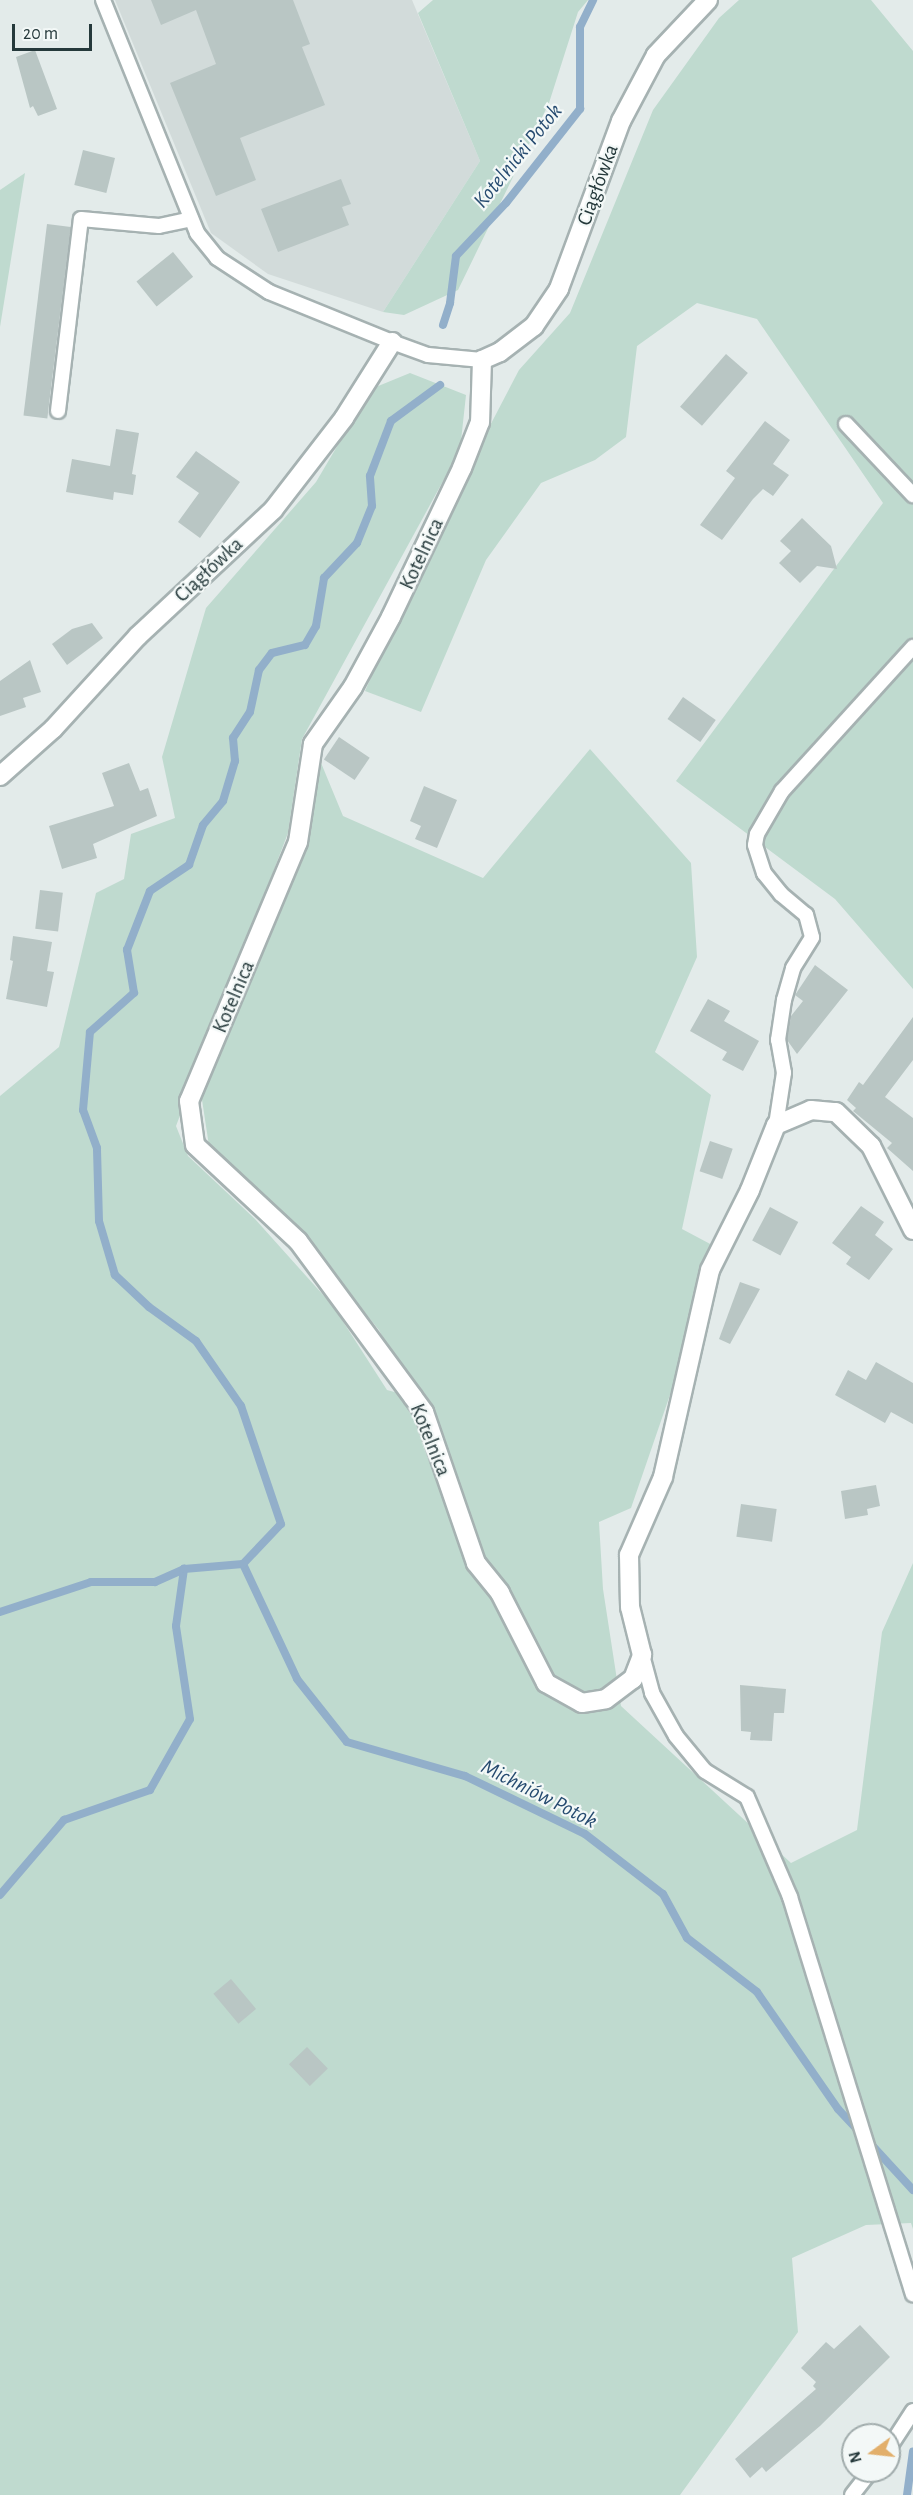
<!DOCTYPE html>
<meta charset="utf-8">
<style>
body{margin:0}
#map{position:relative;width:913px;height:2495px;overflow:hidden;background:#e3ebea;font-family:"Alegreya Sans",sans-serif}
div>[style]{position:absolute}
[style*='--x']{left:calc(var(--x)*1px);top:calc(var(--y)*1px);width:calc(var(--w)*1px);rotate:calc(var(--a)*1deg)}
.built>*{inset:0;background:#d2dbda}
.green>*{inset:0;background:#bfdacf}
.stream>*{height:8px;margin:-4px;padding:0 4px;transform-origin:4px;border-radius:4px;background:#92afca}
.building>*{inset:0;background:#b9c6c4;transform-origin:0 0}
.roads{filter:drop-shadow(2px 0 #a6b2b2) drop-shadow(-2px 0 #a6b2b2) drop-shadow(0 2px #a6b2b2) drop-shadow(0 -2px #a6b2b2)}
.lane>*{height:14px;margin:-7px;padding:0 7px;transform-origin:7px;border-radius:7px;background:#fff}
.street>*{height:18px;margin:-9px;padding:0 9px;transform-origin:9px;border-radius:9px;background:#fff}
span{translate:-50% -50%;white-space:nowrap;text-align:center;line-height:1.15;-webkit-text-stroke:4.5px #f3f8f7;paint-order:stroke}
.street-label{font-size:21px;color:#25393b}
.water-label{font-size:22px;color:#264b70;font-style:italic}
.north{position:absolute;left:841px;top:2423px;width:60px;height:60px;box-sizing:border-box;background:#f3f8f7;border:2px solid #a1acac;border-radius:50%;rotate:255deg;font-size:16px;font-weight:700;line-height:24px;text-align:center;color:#25393b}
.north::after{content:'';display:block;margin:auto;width:21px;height:27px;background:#e2af6b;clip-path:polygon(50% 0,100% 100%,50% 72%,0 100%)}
.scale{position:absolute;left:12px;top:24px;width:80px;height:27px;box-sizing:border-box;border:3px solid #25393b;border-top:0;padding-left:8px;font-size:18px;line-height:21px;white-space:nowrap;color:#25393b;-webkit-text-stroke:4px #f3f8f7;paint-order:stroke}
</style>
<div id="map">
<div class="built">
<div style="clip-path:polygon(115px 0,412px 0,480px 161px,383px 312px,268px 274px,211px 233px)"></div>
</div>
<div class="green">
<div style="clip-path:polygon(433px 0,588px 0,578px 12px,549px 103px,458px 290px,404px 315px,383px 312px,480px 161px,418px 13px)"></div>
<div style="clip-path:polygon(739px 0,871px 0,913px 51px,913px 989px,835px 899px,676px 781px,883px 503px,757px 319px,697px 303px,637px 346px,626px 437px,595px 460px,541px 483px,486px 560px,421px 712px,365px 691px,447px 508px,519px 370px,570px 313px,653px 110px,719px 18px)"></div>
<div style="clip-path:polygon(25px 173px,0 327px,0 190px)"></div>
<div style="clip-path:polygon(410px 373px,466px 395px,460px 450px,302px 739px,288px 833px,176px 1126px,188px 1156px,255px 1219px,333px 1306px,387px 1390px,413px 1397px,379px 1330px,303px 1237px,209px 1146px,201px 1093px,304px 852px,319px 758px,343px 816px,483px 878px,590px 749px,691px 863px,697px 957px,655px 1052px,711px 1095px,682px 1229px,714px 1246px,698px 1281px,672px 1389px,631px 1508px,599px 1522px,603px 1589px,621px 1706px,791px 1863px,857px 1830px,882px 1632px,913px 1563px,913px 2229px,911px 2223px,866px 2225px,792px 2258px,798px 2332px,680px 2495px,0 2495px,0 1096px,59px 1047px,96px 893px,124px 879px,131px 834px,175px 818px,162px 757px,206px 608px,316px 482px,371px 389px)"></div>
</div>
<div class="stream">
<div style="--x:443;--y:325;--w:23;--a:-72"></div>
<div style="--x:450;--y:303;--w:47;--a:-82.7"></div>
<div style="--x:456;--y:256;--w:73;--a:-46.7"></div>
<div style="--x:506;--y:203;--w:120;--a:-51.8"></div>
<div style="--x:580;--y:109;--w:82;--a:-90"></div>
<div style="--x:580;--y:27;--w:30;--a:-64"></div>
<div style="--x:243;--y:1564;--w:127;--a:64.8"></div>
<div style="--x:297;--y:1679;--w:80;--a:51.6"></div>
<div style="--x:347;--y:1742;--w:123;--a:16.1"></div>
<div style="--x:465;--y:1776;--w:133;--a:25.8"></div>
<div style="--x:585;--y:1834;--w:98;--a:37.6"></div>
<div style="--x:663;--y:1894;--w:50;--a:61.4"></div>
<div style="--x:687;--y:1938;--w:88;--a:37.6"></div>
<div style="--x:757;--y:1992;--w:142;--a:55.3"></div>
<div style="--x:838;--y:2109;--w:33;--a:47"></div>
<div style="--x:0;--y:1612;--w:96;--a:-18.2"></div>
<div style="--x:91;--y:1582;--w:64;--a:0"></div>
<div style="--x:155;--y:1582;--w:32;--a:-24"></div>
<div style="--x:0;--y:1895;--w:99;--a:-49.5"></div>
<div style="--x:64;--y:1820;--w:91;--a:-19.2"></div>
<div style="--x:150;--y:1790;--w:81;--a:-60.6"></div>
<div style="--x:190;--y:1719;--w:94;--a:-98.6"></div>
<div style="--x:176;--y:1626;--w:58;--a:-82"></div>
<div style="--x:184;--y:1569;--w:59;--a:-4.8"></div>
<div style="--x:243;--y:1564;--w:55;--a:-46.5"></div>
<div style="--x:281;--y:1524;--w:125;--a:-108.7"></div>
<div style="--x:241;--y:1406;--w:79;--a:-124.7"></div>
<div style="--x:196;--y:1341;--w:58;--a:-144.1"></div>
<div style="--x:149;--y:1307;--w:47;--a:-136.7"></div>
<div style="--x:115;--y:1275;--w:56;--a:-106.5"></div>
<div style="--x:99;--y:1221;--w:73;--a:-91.6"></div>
<div style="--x:97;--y:1148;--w:40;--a:-110.2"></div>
<div style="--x:83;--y:1110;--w:78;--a:-84.9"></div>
<div style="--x:90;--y:1032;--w:59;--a:-41.6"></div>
<div style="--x:134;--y:993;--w:44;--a:-99.2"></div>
<div style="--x:127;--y:950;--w:63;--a:-68.7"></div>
<div style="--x:150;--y:891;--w:47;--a:-33.7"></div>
<div style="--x:189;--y:865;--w:42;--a:-70.7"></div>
<div style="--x:203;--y:825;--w:31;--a:-50"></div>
<div style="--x:223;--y:801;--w:42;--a:-73.3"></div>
<div style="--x:235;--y:761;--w:23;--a:-95"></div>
<div style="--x:233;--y:738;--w:31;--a:-57"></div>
<div style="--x:250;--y:712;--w:43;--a:-77.9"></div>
<div style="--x:259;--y:670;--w:21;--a:-53"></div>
<div style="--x:272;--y:653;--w:34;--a:-14"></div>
<div style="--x:305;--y:645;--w:22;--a:-60"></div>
<div style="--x:316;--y:626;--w:49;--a:-80.5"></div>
<div style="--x:324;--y:578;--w:48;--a:-46.7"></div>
<div style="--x:357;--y:543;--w:40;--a:-68"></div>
<div style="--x:372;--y:506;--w:30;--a:-94"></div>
<div style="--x:370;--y:476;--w:59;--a:-69.1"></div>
<div style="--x:391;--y:421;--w:61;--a:-36.3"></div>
<div style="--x:869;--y:2142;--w:65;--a:47.5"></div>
<div style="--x:907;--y:2495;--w:44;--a:-82.2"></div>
</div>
<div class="building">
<div style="clip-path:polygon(151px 0,293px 0,310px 44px,302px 47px,325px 105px,240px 138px,256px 180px,216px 196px,170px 83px,216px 64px,196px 10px,161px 25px)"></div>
<div style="clip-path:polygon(35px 50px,57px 109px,38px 116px,33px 106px,30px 108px,16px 57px)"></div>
<div style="left:83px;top:150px;width:33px;height:36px;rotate:14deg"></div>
<div style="clip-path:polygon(341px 179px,351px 204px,342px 207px,349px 225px,278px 252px,261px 209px)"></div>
<div style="left:47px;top:224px;width:24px;height:193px;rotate:7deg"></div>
<div style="left:173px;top:252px;width:32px;height:47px;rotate:51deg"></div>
<div style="left:726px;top:354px;width:29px;height:70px;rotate:41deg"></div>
<div style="clip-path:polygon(765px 421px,790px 440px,773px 464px,789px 475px,773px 496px,763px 489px,753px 499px,722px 540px,700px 525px,735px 478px,726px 471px)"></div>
<div style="clip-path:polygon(116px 429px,139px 433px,132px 474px,136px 475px,133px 495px,114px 492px,113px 500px,66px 492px,72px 459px,110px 466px)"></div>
<div style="clip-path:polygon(196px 451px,240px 482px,200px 538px,178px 522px,199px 493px,176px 477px)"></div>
<div style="clip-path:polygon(802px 518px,831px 546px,837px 569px,817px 566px,800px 583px,779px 563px,791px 551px,780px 541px)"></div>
<div style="clip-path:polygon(92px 623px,103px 638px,67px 665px,52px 644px,72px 629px)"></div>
<div style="clip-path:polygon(30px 660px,41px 692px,23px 698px,26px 707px,0 716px,0 681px)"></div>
<div style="left:683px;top:697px;width:40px;height:27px;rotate:35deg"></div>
<div style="left:339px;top:737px;width:37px;height:27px;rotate:34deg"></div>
<div style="clip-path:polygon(129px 763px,140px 791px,148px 788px,157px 816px,93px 844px,97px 858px,62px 869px,49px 826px,114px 806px,102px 773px)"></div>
<div style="clip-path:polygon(424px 786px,457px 800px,437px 848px,415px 839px,421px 826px,410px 821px)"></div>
<div style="left:40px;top:890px;width:23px;height:39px;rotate:7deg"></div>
<div style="clip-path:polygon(13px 936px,52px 942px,47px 971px,54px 972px,47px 1007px,6px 999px,13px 961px,10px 960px)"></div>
<div style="clip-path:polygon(815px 965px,848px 990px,797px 1054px,787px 1040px,791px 1016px,803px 1001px,795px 995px)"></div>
<div style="clip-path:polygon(708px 999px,730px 1011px,724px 1021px,759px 1041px,743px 1071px,722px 1060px,727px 1052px,690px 1031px)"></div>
<div style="clip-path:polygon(913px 1017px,913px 1060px,885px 1097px,913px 1118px,913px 1171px,887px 1148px,892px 1143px,853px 1111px,856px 1108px,847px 1100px,859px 1082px,863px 1085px)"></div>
<div style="left:710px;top:1141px;width:24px;height:32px;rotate:19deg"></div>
<div style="clip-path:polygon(861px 1206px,884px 1222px,875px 1235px,893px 1249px,869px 1280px,846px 1264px,851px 1257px,832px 1243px)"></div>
<div style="left:770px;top:1207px;width:32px;height:38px;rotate:28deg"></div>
<div style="clip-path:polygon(740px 1282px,760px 1289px,730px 1344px,719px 1339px)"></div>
<div style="clip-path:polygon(876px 1362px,913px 1383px,913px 1424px,891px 1412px,885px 1423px,835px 1395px,848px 1370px,866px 1380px)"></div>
<div style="clip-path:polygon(876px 1485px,880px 1506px,867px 1509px,868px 1515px,845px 1519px,841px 1491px)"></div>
<div style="left:741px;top:1504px;width:36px;height:33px;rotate:8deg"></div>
<div style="clip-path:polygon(740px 1685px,786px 1689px,784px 1713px,774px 1713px,772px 1741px,750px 1740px,751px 1732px,741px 1731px)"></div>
<div style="left:231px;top:1979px;width:39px;height:23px;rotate:50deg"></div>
<div style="left:307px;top:2047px;width:30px;height:25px;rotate:46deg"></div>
<div style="clip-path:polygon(860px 2325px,890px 2357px,820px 2426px,766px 2472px,762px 2467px,750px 2478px,735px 2459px,816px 2389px,813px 2386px,816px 2382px,801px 2368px,826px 2342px,834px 2349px)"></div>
</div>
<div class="roads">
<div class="lane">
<div style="--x:103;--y:0;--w:251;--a:68"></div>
<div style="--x:197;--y:233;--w:32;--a:51"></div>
<div style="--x:217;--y:258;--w:62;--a:33.2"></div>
<div style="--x:269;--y:292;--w:133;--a:22.1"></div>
<div style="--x:392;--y:342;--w:38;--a:20"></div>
<div style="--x:428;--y:355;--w:54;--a:5.3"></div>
<div style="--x:58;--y:411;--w:193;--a:-83.2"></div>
<div style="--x:81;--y:219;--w:78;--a:5.1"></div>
<div style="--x:159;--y:226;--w:33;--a:-12"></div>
<div style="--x:846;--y:424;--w:98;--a:46.7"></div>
<div style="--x:776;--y:1125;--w:53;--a:-81.3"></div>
<div style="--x:784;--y:1073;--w:34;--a:-100"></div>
<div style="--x:778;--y:1040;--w:40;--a:-81.5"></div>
<div style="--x:784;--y:1000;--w:33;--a:-74"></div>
<div style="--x:793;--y:968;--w:36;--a:-58"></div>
<div style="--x:812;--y:937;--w:23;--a:-105"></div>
<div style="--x:806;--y:915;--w:33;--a:-140"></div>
<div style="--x:781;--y:894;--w:27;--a:-129"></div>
<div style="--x:764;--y:873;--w:29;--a:-108"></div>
<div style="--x:755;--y:845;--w:11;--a:-80"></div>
<div style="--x:757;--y:834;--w:50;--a:-59.8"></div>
<div style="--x:782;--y:791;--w:195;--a:-47.7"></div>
<div style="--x:642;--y:1655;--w:39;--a:75"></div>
<div style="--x:652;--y:1693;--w:49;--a:60.8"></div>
<div style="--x:676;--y:1736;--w:45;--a:50.4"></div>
<div style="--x:705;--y:1771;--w:49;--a:31.8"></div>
<div style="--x:747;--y:1797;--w:109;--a:66.7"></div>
<div style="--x:790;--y:1897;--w:416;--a:72.8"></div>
<div style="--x:889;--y:2448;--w:44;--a:-57"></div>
<div style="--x:852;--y:2495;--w:31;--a:-52"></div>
</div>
<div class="street">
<div style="--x:708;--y:0;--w:76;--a:133.4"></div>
<div style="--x:656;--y:55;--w:75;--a:117.9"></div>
<div style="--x:621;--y:121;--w:179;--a:110.3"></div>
<div style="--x:559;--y:289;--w:45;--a:124"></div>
<div style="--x:534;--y:326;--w:43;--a:142.6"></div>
<div style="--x:500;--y:352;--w:20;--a:156"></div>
<div style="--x:482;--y:360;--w:62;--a:91.8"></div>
<div style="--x:480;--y:422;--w:49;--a:111.4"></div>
<div style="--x:462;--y:468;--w:165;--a:115.5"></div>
<div style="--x:391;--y:617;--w:80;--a:118.5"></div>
<div style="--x:353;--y:687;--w:70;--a:125.1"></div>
<div style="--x:313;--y:744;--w:99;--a:98.7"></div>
<div style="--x:298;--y:842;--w:281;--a:112.8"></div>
<div style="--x:189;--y:1101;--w:44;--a:82.2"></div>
<div style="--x:195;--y:1145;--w:141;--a:43"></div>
<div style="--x:298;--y:1241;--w:194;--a:53.6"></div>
<div style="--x:413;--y:1397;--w:19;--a:54"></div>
<div style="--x:424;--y:1412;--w:160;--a:71"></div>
<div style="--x:476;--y:1563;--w:38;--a:51"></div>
<div style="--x:500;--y:1593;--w:101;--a:62.9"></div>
<div style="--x:546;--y:1683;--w:41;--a:29.1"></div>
<div style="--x:582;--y:1703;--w:24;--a:-9"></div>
<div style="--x:606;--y:1699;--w:34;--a:-37"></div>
<div style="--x:633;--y:1679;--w:26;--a:-69"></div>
<div style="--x:642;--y:1655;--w:49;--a:-104"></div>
<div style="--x:630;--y:1607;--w:52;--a:-91.1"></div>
<div style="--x:629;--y:1555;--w:85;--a:-66.4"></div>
<div style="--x:663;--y:1477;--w:212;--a:-77.2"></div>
<div style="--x:710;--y:1270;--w:89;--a:-63.4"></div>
<div style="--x:750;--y:1190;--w:70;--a:-68.2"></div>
<div style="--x:776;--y:1125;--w:38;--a:-23"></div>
<div style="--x:811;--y:1110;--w:25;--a:5"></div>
<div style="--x:836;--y:1112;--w:49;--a:44.2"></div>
<div style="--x:871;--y:1146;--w:94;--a:63.4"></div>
<div style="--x:0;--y:776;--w:71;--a:-41.6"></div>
<div style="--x:53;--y:729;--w:126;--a:-47.6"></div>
<div style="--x:138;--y:636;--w:185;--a:-43"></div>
<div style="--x:273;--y:510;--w:116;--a:-52.3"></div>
<div style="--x:344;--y:418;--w:90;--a:-57.7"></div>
</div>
</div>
<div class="street-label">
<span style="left:598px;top:185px;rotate:-70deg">Ciągłówka</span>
<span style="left:422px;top:554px;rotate:-65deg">Kotelnica</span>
<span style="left:209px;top:570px;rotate:-43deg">Ciągłówka</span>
<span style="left:234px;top:997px;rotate:-67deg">Kotelnica</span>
<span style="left:430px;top:1440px;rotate:68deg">Kotelnica</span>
</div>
<div class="water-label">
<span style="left:518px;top:156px;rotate:-51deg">Kotelnicki Potok</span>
<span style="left:539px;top:1794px;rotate:27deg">Michniów Potok</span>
</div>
<div class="north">N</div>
<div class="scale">20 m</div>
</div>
